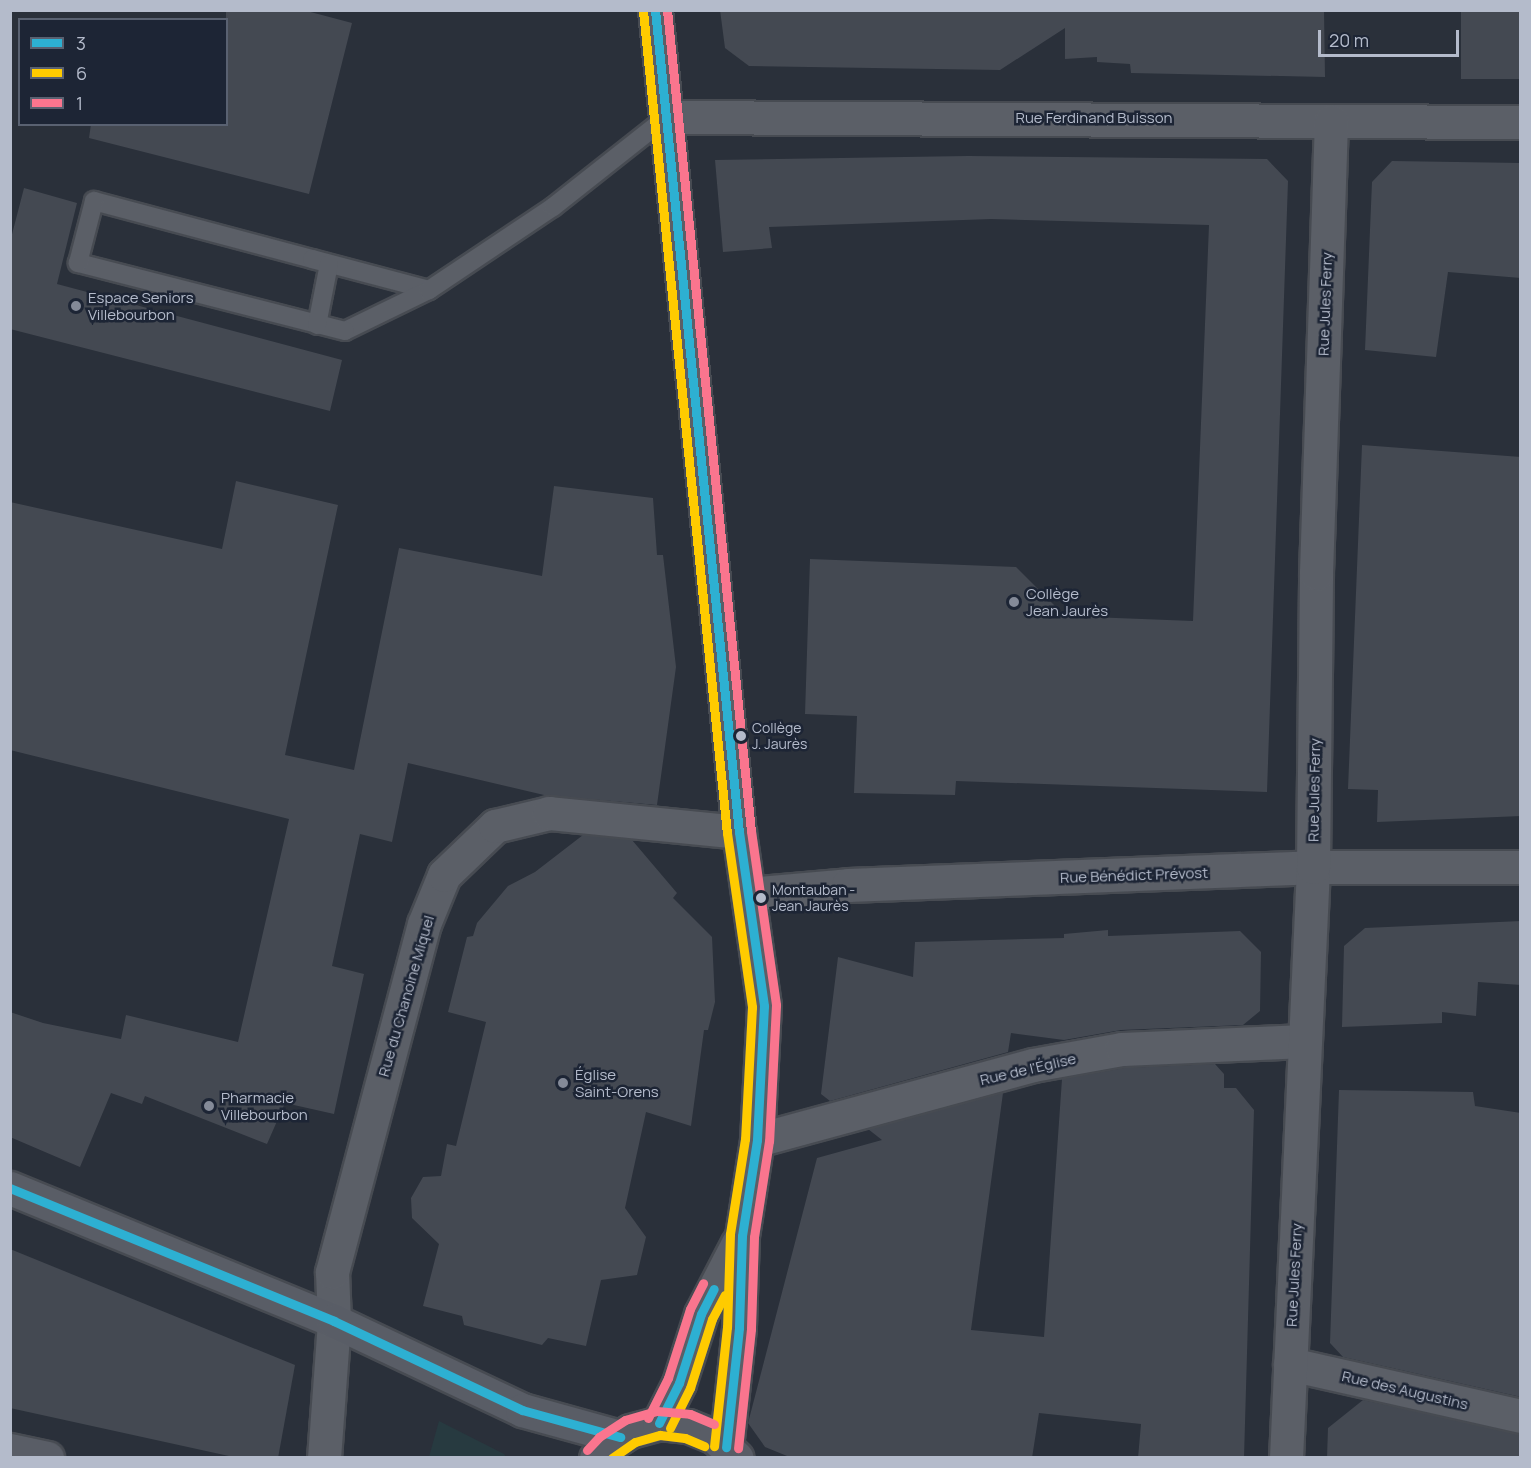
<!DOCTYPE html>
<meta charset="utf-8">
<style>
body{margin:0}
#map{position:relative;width:1531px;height:1468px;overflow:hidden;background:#2a303a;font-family:Manrope,sans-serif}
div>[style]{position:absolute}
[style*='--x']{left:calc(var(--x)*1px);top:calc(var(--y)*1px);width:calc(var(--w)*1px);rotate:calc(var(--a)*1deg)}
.green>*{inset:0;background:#273a40}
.building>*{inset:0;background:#444952;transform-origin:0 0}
.roads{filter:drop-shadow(2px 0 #474b52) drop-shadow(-2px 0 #474b52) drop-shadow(0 2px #474b52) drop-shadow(0 -2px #474b52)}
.service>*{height:18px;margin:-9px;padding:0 9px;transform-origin:9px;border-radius:9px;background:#5b5f67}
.minor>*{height:33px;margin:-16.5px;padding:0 16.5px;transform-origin:16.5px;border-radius:16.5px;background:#5b5f67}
.tertiary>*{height:33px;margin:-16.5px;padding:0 16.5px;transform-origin:16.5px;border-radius:16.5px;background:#5b5f67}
.secondary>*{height:33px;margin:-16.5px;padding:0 16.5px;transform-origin:16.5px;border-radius:16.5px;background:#595d66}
.bus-1>*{height:9px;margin:-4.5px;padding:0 4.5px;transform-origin:4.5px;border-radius:4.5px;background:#2db0d2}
.bus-2>*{height:9px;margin:-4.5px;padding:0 4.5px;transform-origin:4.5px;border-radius:4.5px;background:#ffcb00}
.bus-3>*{height:9px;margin:-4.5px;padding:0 4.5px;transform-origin:4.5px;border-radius:4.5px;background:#fa758e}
.dots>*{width:16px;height:16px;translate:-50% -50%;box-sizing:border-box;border:3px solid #1d2535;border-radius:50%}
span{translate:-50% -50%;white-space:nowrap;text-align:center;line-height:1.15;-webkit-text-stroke:5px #1d2535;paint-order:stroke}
.bus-label{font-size:14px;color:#b4bbcb}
.left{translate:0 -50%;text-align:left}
.street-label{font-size:15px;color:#b4bbcb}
.poi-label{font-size:15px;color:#b4bbcb}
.frame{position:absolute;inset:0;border:12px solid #b4bbcb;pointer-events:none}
.legend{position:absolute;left:18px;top:18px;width:210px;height:108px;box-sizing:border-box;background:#1d2535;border:2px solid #596171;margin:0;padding:8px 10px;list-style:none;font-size:18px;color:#b4bbcb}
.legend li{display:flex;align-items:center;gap:12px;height:30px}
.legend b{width:30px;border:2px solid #596171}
.scale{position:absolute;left:1318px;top:30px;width:141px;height:27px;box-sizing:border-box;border:3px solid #b4bbcb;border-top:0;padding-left:8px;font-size:18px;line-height:21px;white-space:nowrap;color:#b4bbcb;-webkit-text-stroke:4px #1d2535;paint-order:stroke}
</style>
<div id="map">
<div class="green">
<div style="clip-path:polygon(439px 1421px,504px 1454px,506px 1457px,429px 1457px)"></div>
</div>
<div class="building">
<div style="clip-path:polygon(226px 10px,303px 10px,352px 23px,309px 194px,89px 138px,91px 124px,226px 124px)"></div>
<div style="clip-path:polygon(720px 10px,1324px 10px,1325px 77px,1131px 73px,1130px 64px,1097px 62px,1097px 57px,1065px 59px,1065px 28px,1000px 70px,749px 66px,725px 48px)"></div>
<div style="left:1461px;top:10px;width:60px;height:69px"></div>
<div style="clip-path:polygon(968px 156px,1267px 159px,1288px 181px,1267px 792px,956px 781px,955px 795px,854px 793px,857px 716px,805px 714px,810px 559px,1016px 567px,1065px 616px,1193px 621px,1209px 225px,991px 219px,769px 227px,772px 248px,723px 252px,715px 160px)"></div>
<div style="clip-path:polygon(1392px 161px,1521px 163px,1521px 278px,1448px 272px,1436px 357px,1365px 350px,1372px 182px)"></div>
<div style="clip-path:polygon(24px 188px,77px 203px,57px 284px,342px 360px,330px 411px,10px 329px,10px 242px)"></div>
<div style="clip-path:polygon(1362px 445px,1521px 457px,1521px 816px,1377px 822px,1378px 790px,1348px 789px)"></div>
<div style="clip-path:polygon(236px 481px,338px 505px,285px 755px,354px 770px,399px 548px,542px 576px,554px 486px,653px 498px,657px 555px,663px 555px,676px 667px,657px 805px,544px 795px,408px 763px,392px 842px,360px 834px,332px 966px,364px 974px,334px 1114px,285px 1103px,267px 1144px,145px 1096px,142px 1104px,111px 1093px,80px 1167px,10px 1137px,10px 1012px,43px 1023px,121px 1039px,126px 1015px,238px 1042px,289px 819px,10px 750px,10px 502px,222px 549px)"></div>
<div style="clip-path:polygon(583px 835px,632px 840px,677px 893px,673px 898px,712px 937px,715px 1002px,708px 1030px,704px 1030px,691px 1126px,646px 1112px,625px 1208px,646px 1237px,637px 1275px,601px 1280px,586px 1346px,548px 1338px,542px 1345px,464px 1325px,462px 1316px,423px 1306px,439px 1244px,412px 1218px,411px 1198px,423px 1177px,441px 1176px,447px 1144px,456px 1146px,486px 1022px,448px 1012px,467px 937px,473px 936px,477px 923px,508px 886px,535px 872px)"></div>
<div style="clip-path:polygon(1521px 921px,1521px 985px,1478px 982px,1476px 1016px,1442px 1012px,1442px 1023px,1342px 1027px,1344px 946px,1365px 928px)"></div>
<div style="clip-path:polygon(1108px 930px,1108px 936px,1240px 931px,1261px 952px,1260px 1011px,1243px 1025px,1121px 1030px,1064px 1040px,1011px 1033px,1008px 1052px,830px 1101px,821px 1094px,838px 957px,913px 977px,915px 942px,1064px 938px,1064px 934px)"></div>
<div style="clip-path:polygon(1215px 1064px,1224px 1074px,1224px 1088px,1236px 1088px,1254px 1110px,1244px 1458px,1138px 1458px,1141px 1424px,1039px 1413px,1032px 1458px,792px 1458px,765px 1447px,748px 1423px,817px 1158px,882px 1140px,868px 1129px,1003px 1093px,971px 1330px,1044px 1337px,1062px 1079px,1124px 1068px)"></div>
<div style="clip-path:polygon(1339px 1090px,1473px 1092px,1475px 1106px,1521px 1113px,1521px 1397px,1343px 1357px,1330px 1343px)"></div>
<div style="clip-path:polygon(10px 1249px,295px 1365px,278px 1458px,238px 1458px,10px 1408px)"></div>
<div style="clip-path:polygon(1363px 1400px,1521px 1434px,1521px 1458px,1327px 1458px,1328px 1428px)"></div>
</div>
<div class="roads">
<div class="service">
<div style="--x:94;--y:201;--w:226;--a:14.9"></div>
<div style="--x:312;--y:259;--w:121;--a:14.8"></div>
<div style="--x:429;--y:290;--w:93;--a:154"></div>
<div style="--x:345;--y:331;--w:276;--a:-165.7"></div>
<div style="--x:78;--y:263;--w:64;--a:-75.5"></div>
<div style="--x:429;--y:290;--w:149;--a:-33.8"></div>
<div style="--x:553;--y:207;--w:145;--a:-38.3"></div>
<div style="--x:317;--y:325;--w:62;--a:-78.9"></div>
</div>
<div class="minor">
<div style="--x:667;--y:117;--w:853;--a:0.34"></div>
<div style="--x:748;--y:894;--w:100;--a:-5.1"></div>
<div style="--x:848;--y:885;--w:465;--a:-2.2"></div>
<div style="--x:1313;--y:867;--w:207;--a:0"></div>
<div style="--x:757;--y:1140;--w:286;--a:-15.2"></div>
<div style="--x:1033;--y:1065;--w:90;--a:-10.2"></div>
<div style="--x:1122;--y:1049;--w:183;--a:-2.5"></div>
<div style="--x:1290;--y:1364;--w:236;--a:12.7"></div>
<div style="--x:324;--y:1458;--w:137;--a:-85.8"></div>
<div style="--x:334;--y:1321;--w:49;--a:-92.3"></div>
<div style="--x:332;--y:1272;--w:360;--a:-75.2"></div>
<div style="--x:424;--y:924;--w:53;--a:-67.8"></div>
<div style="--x:444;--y:875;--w:71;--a:-43.9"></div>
<div style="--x:495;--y:826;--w:56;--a:-13.5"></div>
<div style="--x:549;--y:813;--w:191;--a:5.7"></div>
<div style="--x:1286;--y:1458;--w:592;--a:-87.38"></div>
<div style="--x:1313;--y:867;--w:294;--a:-89.4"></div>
<div style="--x:1316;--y:573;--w:452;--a:-88.1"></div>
</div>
<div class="tertiary">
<div style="--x:655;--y:10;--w:826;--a:84.17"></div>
<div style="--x:739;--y:832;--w:176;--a:81.8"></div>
<div style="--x:764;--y:1006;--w:134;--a:93"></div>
<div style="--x:757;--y:1140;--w:97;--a:98.9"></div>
<div style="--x:742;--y:1236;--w:92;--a:91.9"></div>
<div style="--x:739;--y:1328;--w:120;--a:96.2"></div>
<div style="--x:659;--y:1423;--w:45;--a:-63.4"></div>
<div style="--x:679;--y:1383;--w:72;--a:-72.3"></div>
<div style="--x:701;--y:1314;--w:80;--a:-62.5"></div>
</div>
<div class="secondary">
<div style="--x:10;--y:1188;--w:350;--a:22.3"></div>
<div style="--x:334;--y:1321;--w:208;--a:25.3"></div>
<div style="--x:522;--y:1410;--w:102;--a:15.4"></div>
<div style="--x:10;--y:1450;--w:38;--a:12"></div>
<div style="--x:596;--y:1458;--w:16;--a:-50"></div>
<div style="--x:606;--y:1446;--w:28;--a:-32"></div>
<div style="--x:630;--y:1431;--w:30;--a:-15"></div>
<div style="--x:659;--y:1423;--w:29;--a:6"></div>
<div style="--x:688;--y:1426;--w:29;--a:22"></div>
<div style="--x:715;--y:1437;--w:30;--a:44"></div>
</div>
</div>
<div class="bus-1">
<div style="--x:655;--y:10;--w:826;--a:84.17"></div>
<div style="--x:739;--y:832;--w:176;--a:81.8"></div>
<div style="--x:764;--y:1006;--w:134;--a:93"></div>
<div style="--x:757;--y:1140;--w:97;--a:98.9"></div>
<div style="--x:742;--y:1236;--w:92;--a:91.9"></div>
<div style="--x:739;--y:1328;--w:120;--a:96.2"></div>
<div style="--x:10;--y:1188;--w:350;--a:22.3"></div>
<div style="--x:334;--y:1321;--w:208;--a:25.3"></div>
<div style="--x:522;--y:1410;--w:102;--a:15.4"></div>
<div style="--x:659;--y:1423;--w:45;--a:-63.4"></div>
<div style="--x:679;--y:1383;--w:72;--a:-72.3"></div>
<div style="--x:701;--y:1314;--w:28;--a:-63"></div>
</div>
<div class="bus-2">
<div style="--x:643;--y:11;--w:826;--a:84.17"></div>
<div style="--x:727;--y:833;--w:176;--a:81.8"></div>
<div style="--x:752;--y:1007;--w:132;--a:93"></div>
<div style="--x:745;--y:1139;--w:96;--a:99"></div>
<div style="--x:730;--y:1234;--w:93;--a:91.8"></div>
<div style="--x:727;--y:1327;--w:120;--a:96.2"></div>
<div style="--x:670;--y:1428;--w:45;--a:-63.4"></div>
<div style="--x:690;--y:1388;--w:72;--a:-72.3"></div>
<div style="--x:712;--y:1319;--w:27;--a:-62"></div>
<div style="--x:612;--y:1458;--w:28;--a:-35"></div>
<div style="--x:635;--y:1442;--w:26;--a:-16"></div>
<div style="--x:660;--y:1435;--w:25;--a:7"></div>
<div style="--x:685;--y:1438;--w:21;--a:23"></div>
</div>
<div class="bus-3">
<div style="--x:667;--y:10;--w:825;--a:84.16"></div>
<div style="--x:751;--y:831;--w:176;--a:81.8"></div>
<div style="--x:776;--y:1005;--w:136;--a:92.9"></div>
<div style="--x:769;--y:1141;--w:97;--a:98.9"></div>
<div style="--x:754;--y:1237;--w:92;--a:91.9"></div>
<div style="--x:751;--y:1329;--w:120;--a:96.2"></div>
<div style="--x:648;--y:1418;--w:45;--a:-63.4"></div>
<div style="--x:668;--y:1378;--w:72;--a:-72.3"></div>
<div style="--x:690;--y:1309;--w:29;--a:-63"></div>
<div style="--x:587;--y:1450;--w:18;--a:-47"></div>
<div style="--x:599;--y:1437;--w:31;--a:-33"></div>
<div style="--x:625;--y:1420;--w:33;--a:-16"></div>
<div style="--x:657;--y:1411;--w:33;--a:5"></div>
<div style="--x:690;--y:1414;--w:26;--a:23"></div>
</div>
<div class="dots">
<div style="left:76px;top:306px;background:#848a98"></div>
<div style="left:1014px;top:602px;background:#848a98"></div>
<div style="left:741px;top:736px;background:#b4bbcb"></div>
<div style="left:761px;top:898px;background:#b4bbcb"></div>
<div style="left:563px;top:1083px;background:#848a98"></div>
<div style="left:209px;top:1106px;background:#848a98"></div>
</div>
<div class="bus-label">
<span class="left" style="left:752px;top:736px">Collège<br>J. Jaurès</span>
<span class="left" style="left:772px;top:898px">Montauban -<br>Jean Jaurès</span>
</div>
<div class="street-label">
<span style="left:1094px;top:118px">Rue Ferdinand Buisson</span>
<span style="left:1325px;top:304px;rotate:-88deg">Rue Jules Ferry</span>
<span style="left:1314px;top:790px;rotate:-89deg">Rue Jules Ferry</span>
<span style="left:1134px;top:875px;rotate:-2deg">Rue Bénédict Prévost</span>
<span style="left:406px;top:996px;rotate:-74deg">Rue du Chanoine Miquel</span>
<span style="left:1028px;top:1069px;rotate:-13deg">Rue de l'Église</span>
<span style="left:1294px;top:1275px;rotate:-87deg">Rue Jules Ferry</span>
<span style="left:1405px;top:1390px;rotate:13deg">Rue des Augustins</span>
</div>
<div class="poi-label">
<span class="left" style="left:88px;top:306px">Espace Seniors<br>Villebourbon</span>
<span class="left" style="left:1026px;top:602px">Collège<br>Jean Jaurès</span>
<span class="left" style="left:575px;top:1083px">Église<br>Saint-Orens</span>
<span class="left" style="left:221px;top:1106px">Pharmacie<br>Villebourbon</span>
</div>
<div class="frame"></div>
<ul class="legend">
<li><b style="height:8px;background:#2db0d2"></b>3</li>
<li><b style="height:8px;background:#ffcb00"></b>6</li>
<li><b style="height:8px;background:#fa758e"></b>1</li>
</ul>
<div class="scale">20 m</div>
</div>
